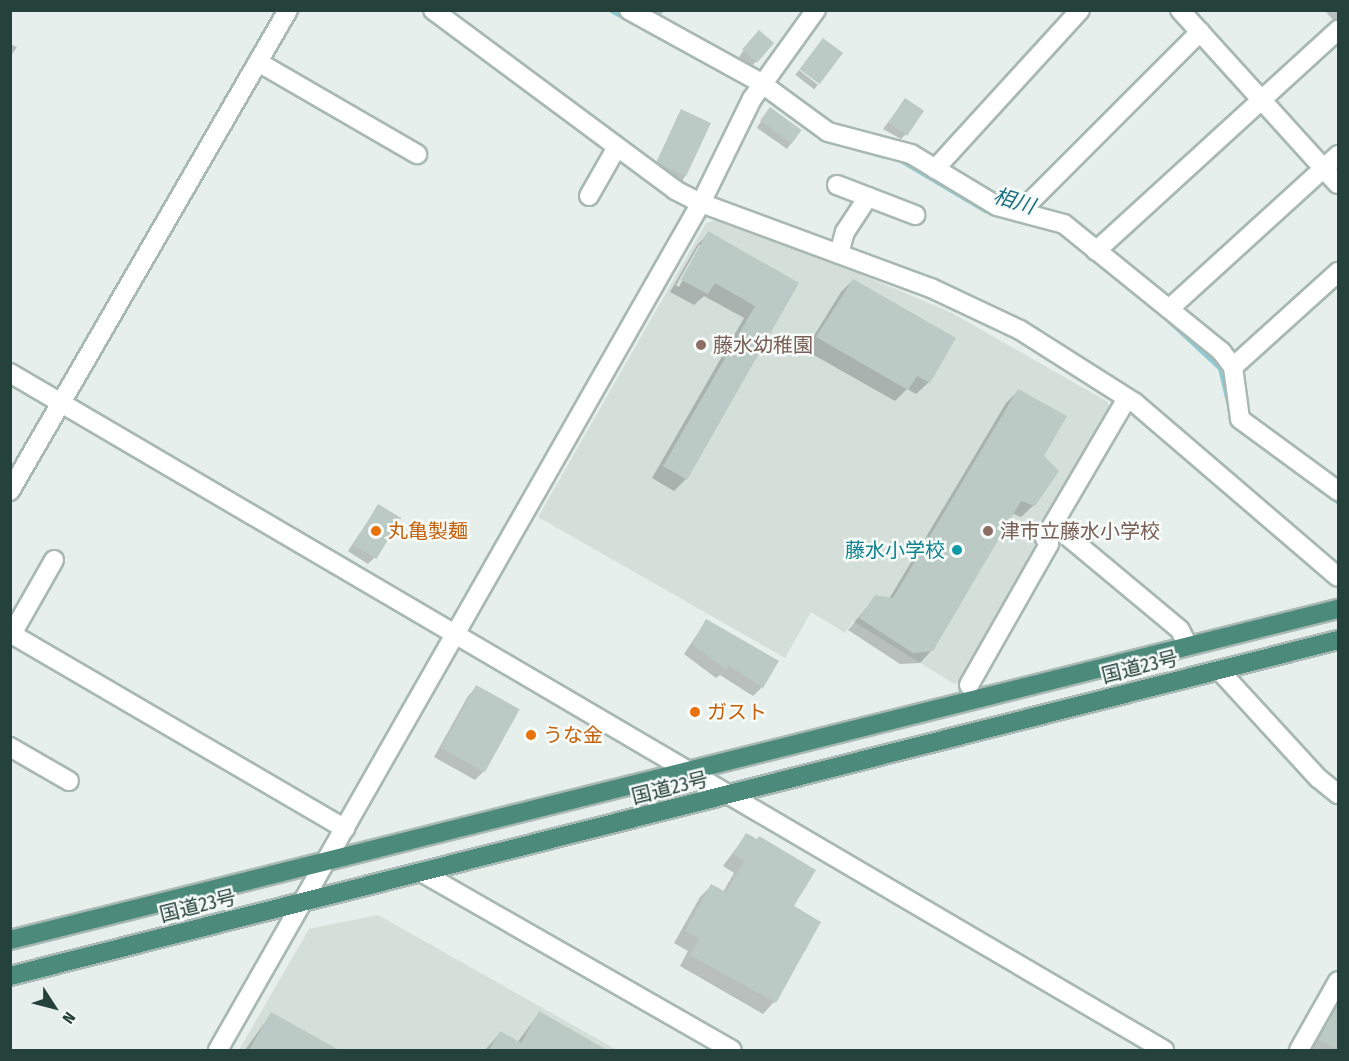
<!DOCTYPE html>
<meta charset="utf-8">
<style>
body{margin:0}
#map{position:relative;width:1349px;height:1061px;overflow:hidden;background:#e6efeb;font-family:"Fira Sans Condensed","Noto Sans JP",sans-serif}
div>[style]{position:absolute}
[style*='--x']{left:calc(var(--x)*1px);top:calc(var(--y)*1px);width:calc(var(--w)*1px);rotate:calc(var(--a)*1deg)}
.built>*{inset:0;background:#d4dfda}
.shadow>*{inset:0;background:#0003;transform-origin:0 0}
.stream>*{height:5px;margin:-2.5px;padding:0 2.5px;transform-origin:2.5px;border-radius:2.5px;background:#8ec9d4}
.building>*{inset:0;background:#bbcac4;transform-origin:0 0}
.roads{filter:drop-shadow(2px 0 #a8b8b2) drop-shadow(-2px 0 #a8b8b2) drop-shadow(0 2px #a8b8b2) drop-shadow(0 -2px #a8b8b2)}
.minor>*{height:18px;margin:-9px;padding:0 9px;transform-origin:9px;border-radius:9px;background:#fff}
.tertiary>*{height:18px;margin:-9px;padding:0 9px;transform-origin:9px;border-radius:9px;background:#fff}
.trunk>*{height:18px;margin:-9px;padding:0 9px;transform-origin:9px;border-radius:9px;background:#4c8a7c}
.dots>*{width:16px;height:16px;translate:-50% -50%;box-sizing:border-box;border:3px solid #f7fbf9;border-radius:50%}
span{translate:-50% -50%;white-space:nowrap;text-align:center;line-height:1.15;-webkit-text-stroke:5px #f7fbf9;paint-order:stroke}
.education-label{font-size:20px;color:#785e54}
.left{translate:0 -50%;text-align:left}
.food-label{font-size:20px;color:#c56008}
.culture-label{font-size:20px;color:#0d838f}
.right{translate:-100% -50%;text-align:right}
.street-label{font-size:20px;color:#24423a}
.water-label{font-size:21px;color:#1c6f80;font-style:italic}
.frame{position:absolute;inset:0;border:12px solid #24423a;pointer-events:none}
.north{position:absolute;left:24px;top:977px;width:60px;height:60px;-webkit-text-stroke:4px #f7fbf9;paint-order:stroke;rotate:126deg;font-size:16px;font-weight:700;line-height:24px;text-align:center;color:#24423a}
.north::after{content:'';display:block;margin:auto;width:21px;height:27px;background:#24423a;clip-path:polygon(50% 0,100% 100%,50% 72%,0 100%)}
</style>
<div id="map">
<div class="built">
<div style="clip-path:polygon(717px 220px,809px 252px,952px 313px,1108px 402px,1109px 407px,1032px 539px,1043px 545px,962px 682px,954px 684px,853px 621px,845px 633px,811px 612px,785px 658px,538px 517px,706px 223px)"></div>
<div style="clip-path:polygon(378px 915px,617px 1050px,239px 1050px,309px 929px)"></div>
</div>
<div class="shadow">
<div style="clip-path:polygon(626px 10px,665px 10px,653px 24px)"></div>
<div style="clip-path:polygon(1324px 10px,1338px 10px,1338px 18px,1335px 22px)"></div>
<div style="clip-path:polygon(753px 38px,772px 43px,751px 67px,739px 57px)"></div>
<div style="clip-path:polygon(10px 44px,17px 47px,10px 57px)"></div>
<div style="left:799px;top:70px;width:24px;height:6px;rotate:38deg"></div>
<div style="clip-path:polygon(905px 100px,907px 133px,901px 139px,883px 129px)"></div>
<div style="left:770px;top:109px;width:37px;height:23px;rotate:35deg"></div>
<div style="left:681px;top:111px;width:31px;height:64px;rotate:25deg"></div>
<div style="clip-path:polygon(evenodd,709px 233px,797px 284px,686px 479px,674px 491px,652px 478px,744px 318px,704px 296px,694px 305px,670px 292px,697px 245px,709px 233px,699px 245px,702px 245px,679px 287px,676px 285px,699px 245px)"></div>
<div style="clip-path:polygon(853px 280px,929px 382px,916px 394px,907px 389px,895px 401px,805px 350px,841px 292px)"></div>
<div style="clip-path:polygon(1018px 391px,1042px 456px,1034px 505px,1021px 517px,1011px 513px,932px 650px,920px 663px,900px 664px,848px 630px,875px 597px,889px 599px,1006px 403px)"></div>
<div style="clip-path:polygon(378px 506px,374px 558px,368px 564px,348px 551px)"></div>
<div style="clip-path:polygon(706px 621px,762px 687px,753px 696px,720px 675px,716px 678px,684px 654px)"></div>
<div style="clip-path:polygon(477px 687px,518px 709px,484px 771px,475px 780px,434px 757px,468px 696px)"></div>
<div style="clip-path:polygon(746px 835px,792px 907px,819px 923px,774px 1002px,763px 1014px,680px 966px,688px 951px,674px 943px,700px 897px,712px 885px,723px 892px,734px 873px,723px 866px)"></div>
<div style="clip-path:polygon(1338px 997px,1338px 1050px,1308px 1050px)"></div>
<div style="clip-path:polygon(539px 1013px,605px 1050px,485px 1050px,500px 1033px,517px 1043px)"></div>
<div style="clip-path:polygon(271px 1014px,336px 1050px,245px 1050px)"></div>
</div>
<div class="stream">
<div style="--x:611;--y:10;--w:21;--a:29"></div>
<div style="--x:827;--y:139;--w:59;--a:16.6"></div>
<div style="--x:899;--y:159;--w:100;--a:30.7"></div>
<div style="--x:985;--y:210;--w:44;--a:17.2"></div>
<div style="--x:1166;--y:318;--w:74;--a:42.8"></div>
<div style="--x:1220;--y:368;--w:51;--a:76.5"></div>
<div style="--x:1239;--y:428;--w:29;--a:38"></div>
<div style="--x:1328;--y:494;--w:13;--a:39"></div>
</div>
<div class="building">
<div style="left:759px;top:30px;width:20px;height:26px;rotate:41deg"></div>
<div style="left:823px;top:38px;width:25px;height:39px;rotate:37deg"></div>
<div style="left:905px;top:98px;width:23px;height:30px;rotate:34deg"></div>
<div style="left:770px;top:107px;width:39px;height:17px;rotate:36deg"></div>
<div style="left:681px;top:109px;width:33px;height:59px;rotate:25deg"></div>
<div style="clip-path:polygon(708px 231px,799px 283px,687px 480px,663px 466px,755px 306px,715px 283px,708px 294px,681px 280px)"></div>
<div style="clip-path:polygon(853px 279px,956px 338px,930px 383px,917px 376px,908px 390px,816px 337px)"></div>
<div style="clip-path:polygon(1018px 389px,1067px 416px,1044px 456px,1059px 471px,1035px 506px,1021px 501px,933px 651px,913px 653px,859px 618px,875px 595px,893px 598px)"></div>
<div style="left:378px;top:504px;width:27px;height:48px;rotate:31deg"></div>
<div style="clip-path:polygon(706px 619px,779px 661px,763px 688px,729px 666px,726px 670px,692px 644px)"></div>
<div style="left:476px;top:685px;width:50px;height:72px;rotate:29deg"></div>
<div style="clip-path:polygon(746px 833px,757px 839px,759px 836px,816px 870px,794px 906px,821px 922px,776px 1003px,690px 955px,699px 939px,685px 931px,711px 884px,726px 892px,744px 861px,733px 854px)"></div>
<div style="clip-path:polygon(1338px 1003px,1338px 1050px,1318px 1039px)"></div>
<div style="clip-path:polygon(539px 1011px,607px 1050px,489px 1050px,500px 1031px,521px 1043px)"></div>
<div style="clip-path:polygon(271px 1012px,339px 1050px,249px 1050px)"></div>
</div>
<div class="roads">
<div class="minor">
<div style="--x:433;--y:10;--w:302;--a:36.6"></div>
<div style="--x:675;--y:190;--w:29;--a:27"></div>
<div style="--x:701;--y:203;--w:245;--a:20.3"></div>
<div style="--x:931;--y:288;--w:98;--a:25.3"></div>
<div style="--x:1020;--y:330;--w:136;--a:32.4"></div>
<div style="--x:1135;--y:403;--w:267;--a:40.6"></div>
<div style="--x:629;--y:10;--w:151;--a:28.9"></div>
<div style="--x:761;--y:83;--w:83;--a:36.2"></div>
<div style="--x:828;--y:132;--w:86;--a:14.8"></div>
<div style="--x:911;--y:154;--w:100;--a:31.2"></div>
<div style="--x:997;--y:206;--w:69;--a:15"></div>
<div style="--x:1064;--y:224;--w:202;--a:39"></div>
<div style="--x:1221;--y:351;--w:20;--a:53"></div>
<div style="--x:1233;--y:367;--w:52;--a:82.3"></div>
<div style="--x:1240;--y:419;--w:122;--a:36.3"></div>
<div style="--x:1180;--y:10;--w:235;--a:47.8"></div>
<div style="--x:258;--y:62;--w:184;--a:30.1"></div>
<div style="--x:935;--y:169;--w:215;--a:-47.6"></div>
<div style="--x:837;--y:185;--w:84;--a:21"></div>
<div style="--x:589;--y:196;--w:56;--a:-60.3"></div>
<div style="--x:1020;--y:212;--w:255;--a:-45"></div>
<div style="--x:1096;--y:251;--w:328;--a:-42.4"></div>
<div style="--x:839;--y:254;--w:23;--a:-75"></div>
<div style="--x:845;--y:232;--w:42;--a:-56.7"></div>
<div style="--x:1169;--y:309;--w:229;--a:-42.3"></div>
<div style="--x:1233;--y:367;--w:142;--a:-42.1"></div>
<div style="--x:10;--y:491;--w:556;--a:-59.97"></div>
<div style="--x:1053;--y:524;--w:165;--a:39.8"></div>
<div style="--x:1180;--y:630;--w:18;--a:63"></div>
<div style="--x:10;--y:633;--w:388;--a:30.3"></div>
<div style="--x:12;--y:634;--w:85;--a:-60.4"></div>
<div style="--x:1219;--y:670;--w:147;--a:47.5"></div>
<div style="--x:1318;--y:778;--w:26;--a:39"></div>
<div style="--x:969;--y:685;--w:162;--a:-60.4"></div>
<div style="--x:1049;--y:544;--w:7;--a:-124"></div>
<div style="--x:1045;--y:538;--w:160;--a:-59.6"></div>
<div style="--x:10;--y:747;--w:68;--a:30"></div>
<div style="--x:421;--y:872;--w:358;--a:29.8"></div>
<div style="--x:218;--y:1050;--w:975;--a:-60.31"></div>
<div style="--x:701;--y:203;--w:116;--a:-63.9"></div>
<div style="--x:752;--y:99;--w:110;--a:-54.3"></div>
<div style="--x:1299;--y:1050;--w:79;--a:-60.5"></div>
</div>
<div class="tertiary">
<div style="--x:10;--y:373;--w:1338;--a:30.4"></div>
</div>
<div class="trunk">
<div style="--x:10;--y:940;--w:1369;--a:-14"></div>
<div style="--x:10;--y:976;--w:1370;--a:-14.2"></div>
</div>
</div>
<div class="dots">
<div style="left:701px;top:345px;background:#8d6e63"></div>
<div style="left:376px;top:531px;background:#e8710a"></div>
<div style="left:988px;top:531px;background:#8d6e63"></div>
<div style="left:957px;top:550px;background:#0f9aa8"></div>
<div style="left:695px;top:712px;background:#e8710a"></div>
<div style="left:531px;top:735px;background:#e8710a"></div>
</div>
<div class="education-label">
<span class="left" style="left:713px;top:345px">藤水幼稚園</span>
<span class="left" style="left:1000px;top:531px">津市立藤水小学校</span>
</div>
<div class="food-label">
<span class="left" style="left:388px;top:531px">丸亀製麺</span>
<span class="left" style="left:707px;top:712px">ガスト</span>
<span class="left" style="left:543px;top:735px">うな金</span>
</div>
<div class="culture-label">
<span class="right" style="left:945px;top:550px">藤水小学校</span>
</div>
<div class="street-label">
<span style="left:1140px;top:667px;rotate:-14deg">国道23号</span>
<span style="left:670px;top:788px;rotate:-14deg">国道23号</span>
<span style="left:198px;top:906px;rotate:-14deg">国道23号</span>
</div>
<div class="water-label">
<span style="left:1014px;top:201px;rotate:17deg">相川</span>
</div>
<div class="frame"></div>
<div class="north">N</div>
</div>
